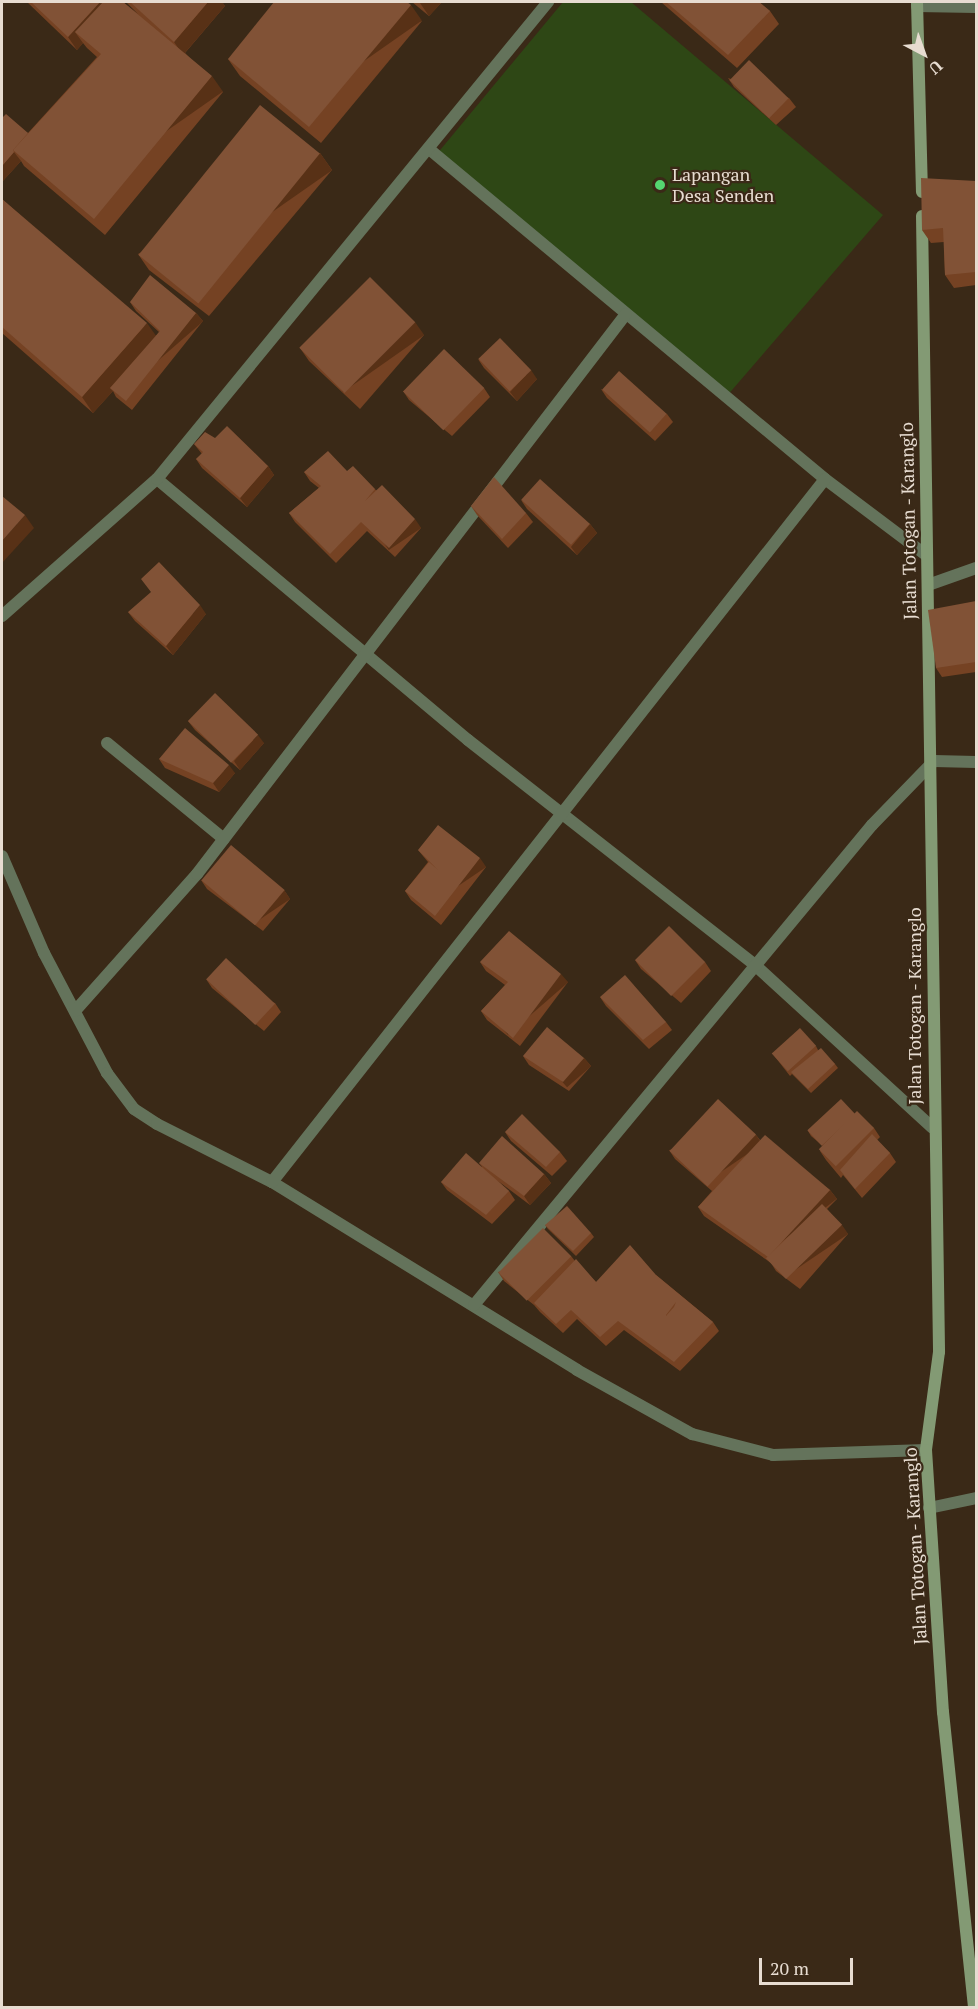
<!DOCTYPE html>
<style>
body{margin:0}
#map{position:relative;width:978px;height:2009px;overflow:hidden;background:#3a2917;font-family:"PT Serif",serif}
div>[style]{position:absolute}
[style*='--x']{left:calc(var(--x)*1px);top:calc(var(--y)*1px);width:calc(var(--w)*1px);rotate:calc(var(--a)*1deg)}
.green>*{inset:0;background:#2e4715}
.minor>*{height:12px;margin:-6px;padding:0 6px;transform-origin:6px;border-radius:6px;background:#64735b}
.secondary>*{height:12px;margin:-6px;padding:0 6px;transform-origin:6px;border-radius:6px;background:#839a74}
.wall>*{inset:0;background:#754223}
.shaded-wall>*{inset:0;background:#583116;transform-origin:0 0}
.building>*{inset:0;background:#815236;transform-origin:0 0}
.dots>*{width:16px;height:16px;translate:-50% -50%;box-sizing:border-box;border:3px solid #3a2917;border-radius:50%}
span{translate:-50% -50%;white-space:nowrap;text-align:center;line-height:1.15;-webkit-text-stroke:4.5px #3a2917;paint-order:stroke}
.poi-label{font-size:18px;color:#e7dcd1}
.left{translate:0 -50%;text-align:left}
.street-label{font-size:18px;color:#e7dcd1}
.frame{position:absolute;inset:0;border:3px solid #e7dcd1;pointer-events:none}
.north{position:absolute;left:894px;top:24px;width:60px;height:60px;-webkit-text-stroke:4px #3a2917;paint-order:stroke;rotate:139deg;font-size:16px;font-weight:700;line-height:24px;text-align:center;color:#e7dcd1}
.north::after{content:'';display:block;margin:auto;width:21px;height:27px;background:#e7dcd1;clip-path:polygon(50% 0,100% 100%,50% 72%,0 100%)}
.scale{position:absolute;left:759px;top:1958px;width:94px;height:27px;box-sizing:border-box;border:3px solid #e7dcd1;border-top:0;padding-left:8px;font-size:18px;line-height:21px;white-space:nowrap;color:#e7dcd1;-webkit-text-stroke:4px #3a2917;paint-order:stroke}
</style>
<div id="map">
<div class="green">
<div style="clip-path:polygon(563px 2px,631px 2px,883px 215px,726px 397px,436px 155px)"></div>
</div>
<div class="minor">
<div style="--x:917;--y:6;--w:59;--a:1"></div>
<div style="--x:429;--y:149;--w:515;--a:39.81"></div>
<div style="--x:825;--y:479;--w:126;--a:37"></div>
<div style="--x:157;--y:479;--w:406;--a:40"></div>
<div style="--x:468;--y:740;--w:366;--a:38.1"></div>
<div style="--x:756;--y:966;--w:239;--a:42.5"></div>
<div style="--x:928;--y:585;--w:51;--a:-19.5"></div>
<div style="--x:2;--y:616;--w:207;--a:-41.5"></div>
<div style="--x:157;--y:479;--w:617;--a:-50.66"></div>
<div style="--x:107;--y:743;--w:151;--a:39.4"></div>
<div style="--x:2;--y:856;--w:106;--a:66.6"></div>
<div style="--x:44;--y:953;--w:136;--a:62.3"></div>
<div style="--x:107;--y:1073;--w:45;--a:53.1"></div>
<div style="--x:134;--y:1109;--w:27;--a:33"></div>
<div style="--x:157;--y:1124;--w:129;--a:26.8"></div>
<div style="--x:272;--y:1182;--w:358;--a:31.6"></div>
<div style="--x:577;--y:1370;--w:132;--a:29.1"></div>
<div style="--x:692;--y:1434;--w:84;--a:14.5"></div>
<div style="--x:773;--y:1455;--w:153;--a:-1.9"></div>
<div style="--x:75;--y:1011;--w:183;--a:-48.3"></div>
<div style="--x:197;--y:874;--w:705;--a:-52.55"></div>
<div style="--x:272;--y:1182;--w:894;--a:-51.81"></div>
<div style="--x:474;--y:1305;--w:624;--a:-50.34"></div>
<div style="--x:872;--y:825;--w:89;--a:-45.9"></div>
<div style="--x:934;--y:761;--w:42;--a:1.4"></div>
<div style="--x:929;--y:1508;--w:48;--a:-12"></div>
</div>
<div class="secondary">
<div style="--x:917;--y:2;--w:190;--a:88.5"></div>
<div style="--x:922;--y:216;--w:1136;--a:89.14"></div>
<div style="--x:939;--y:1352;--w:99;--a:97.6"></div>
<div style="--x:926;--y:1450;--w:263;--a:86.3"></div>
<div style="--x:943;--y:1712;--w:298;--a:84"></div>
</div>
<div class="wall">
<div style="clip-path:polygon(27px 2px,123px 2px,138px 14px,126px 2px,222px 2px,225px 6px,185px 53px,223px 92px,105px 235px,24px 166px,21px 161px,2px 182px,2px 118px,28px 133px,97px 57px,87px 48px,83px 43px,77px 50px)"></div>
<div style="clip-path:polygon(412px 2px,442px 2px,429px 16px)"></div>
<div style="clip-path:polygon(661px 2px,759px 2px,770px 11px,779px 24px,737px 68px)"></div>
<div style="clip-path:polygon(422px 21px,321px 143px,240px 76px,228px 59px)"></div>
<div style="clip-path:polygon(728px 78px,789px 98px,796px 107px,776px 125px,734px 87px)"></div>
<div style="clip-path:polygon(320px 153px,332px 170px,209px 316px,149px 270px,138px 254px)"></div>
<div style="clip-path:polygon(976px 181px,976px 285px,954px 288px,945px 275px,944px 242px,931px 243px,922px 230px)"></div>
<div style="clip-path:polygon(2px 199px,156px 336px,159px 332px,136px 311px,130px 302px,196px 313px,203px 321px,132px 410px,116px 397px,113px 391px,93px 413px,2px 333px)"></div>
<div style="clip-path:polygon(424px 335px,360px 409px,309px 361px,300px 348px)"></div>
<div style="clip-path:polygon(478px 359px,537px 379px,517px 401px,484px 368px)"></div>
<div style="clip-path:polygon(484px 388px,490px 397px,452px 436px,409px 400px,403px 391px)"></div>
<div style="clip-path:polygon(601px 389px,667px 414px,673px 422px,655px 441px,607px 398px)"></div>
<div style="clip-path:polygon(215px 438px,268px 466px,274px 475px,247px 507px,202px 468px,196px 459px,202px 454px,194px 444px)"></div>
<div style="clip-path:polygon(347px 471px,376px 490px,421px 528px,395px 557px,367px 531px,336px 563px,295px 522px,289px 513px,319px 488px,310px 481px,304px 472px)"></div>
<div style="clip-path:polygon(521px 500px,590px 524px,597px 533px,577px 555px,527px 509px)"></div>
<div style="clip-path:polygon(471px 506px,526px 513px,533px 522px,508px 548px,477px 515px)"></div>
<div style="clip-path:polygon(976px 601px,976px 672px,942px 677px,936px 668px)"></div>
<div style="clip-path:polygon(128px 612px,206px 614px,173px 655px,135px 621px)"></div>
<div style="clip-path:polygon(188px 721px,264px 743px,240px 770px,195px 730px)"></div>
<div style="clip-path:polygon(159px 759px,235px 773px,219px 792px,165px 768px)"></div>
<div style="clip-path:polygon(418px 850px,486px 867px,441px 925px,411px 900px,405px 891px,428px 862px)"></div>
<div style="clip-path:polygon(201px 880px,284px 890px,290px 899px,263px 931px,207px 889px)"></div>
<div style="clip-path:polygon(635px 960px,705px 962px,711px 971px,681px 1003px,641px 969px)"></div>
<div style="clip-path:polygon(480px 962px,568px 982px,520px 1046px,487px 1020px,481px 1011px,505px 985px,486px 971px)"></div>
<div style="clip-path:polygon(206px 979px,275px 1003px,281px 1012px,264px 1031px,212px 988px)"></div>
<div style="clip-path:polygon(600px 997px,666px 1022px,672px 1030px,649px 1049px,606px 1006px)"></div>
<div style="clip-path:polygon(816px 1046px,818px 1050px,835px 1064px,838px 1068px,811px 1093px,792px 1074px,790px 1076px,772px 1053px)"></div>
<div style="clip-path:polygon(523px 1056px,584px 1058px,591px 1066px,569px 1091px,529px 1065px)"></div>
<div style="clip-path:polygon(855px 1114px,874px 1128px,880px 1137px,877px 1140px,890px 1153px,896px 1162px,862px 1198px,843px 1175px,841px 1178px,826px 1160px,820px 1151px,824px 1147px,811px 1136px,808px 1131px)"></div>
<div style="clip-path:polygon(505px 1132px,560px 1152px,567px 1161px,552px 1176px,511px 1141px)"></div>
<div style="clip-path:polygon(756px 1135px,760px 1140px,830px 1190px,837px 1199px,827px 1209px,848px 1234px,800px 1289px,776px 1271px,771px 1263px,704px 1216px,698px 1207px,712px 1191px,675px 1159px,669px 1150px)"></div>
<div style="clip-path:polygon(479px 1163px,544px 1174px,551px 1183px,530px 1205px,498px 1181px,509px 1191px,515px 1200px,492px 1224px,447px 1190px,441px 1182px,482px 1167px)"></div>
<div style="clip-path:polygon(545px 1225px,591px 1233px,594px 1237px,576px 1256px,548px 1229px)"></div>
<div style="clip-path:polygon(571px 1256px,575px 1261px,596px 1282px,656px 1275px,713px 1322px,719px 1331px,680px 1371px,624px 1330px,606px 1346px,577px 1319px,563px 1333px,540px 1312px,534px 1305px,504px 1281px,498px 1272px)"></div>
</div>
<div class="shaded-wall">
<div style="clip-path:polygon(100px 2px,120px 2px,75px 32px,83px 43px,77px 50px,68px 37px)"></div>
<div style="clip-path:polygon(208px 2px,222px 2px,225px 6px,183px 55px,174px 42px)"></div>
<div style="clip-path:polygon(421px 2px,442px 2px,429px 16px,420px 3px)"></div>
<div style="left:411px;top:5px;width:19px;height:159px;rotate:55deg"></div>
<div style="left:212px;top:76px;width:19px;height:185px;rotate:55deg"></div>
<div style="clip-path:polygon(14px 152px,21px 161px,2px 182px,2px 166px)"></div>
<div style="left:320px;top:153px;width:21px;height:192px;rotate:55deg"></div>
<div style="left:196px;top:313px;width:11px;height:112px;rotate:49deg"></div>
<div style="left:415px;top:322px;width:16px;height:99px;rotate:55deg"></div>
<div style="clip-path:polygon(147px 323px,159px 340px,110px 388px,113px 391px,93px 413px,82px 397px)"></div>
<div style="clip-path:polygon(531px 370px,537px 379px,517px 401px,510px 392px)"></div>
<div style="clip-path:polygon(268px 466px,274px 475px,247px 507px,240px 498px)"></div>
<div style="clip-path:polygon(25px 515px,34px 528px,2px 563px,2px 541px)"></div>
<div style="left:415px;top:519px;width:11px;height:39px;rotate:56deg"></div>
<div style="clip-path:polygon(590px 524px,597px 533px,577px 555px,571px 547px)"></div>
<div style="clip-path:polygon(200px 605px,206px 614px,173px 655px,166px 646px)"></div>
<div style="clip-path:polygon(258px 735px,264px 743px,240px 770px,234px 761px)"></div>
<div style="clip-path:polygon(229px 765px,235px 773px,219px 792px,213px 783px)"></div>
<div style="left:480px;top:858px;width:11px;height:73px;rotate:56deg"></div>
<div style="left:284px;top:890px;width:11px;height:42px;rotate:56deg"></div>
<div style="left:561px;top:974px;width:11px;height:80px;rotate:49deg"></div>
<div style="left:584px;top:1058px;width:11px;height:32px;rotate:49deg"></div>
<div style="left:756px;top:1135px;width:11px;height:68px;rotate:56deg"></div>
<div style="clip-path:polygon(544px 1174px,551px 1183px,530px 1205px,524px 1196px)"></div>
<div style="left:830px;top:1190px;width:11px;height:91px;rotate:52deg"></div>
<div style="left:842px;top:1225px;width:11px;height:74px;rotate:56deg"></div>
</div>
<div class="building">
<div style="clip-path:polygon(31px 2px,100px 2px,68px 37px)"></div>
<div style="clip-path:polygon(103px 2px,123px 2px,212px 76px,94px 219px,13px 150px,101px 54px,75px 32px)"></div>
<div style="clip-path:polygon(130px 2px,208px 2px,174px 42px)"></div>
<div style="clip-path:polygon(274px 2px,407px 2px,411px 5px,309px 127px,228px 59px)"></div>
<div style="clip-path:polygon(666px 2px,759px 2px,770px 11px,728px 55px)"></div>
<div style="left:749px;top:60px;width:55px;height:28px;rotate:44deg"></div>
<div style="left:260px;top:105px;width:77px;height:193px;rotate:39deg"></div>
<div style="clip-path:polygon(6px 114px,28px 133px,13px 150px,14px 152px,2px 166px,2px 118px)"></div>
<div style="clip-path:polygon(921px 178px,976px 181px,976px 272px,945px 275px,943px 228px,922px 230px)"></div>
<div style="clip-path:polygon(2px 199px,147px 323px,82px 397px,2px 327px)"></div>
<div style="clip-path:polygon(150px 275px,196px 313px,126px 401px,110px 388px,160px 331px,130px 302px)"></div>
<div style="left:370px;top:277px;width:64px;height:100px;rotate:45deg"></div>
<div style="left:500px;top:338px;width:45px;height:30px;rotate:46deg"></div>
<div style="left:444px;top:349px;width:56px;height:59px;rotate:44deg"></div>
<div style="left:619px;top:371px;width:64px;height:25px;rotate:42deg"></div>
<div style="clip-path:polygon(227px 426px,268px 466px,240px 498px,196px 459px,203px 452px,194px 444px,205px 432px,215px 438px)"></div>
<div style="clip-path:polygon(328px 451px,347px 471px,353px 466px,375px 489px,365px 501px,382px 485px,415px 519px,389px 548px,361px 522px,330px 554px,289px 513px,321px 486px,304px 472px)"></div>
<div style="clip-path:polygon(494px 477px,526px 513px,502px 539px,471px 506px)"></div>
<div style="left:540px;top:479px;width:67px;height:28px;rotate:42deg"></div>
<div style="clip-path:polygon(2px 496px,25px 515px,2px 541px)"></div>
<div style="clip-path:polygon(159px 562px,200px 605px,166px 646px,128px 612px,151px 592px,141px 579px)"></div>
<div style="clip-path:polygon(976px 601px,976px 662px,936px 668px,928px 610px)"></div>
<div style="left:215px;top:693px;width:60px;height:39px;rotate:44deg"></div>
<div style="clip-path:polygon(185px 728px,229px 765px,213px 783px,159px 759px)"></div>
<div style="clip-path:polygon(438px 825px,480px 858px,435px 916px,405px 891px,429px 862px,438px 870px,418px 850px)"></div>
<div style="left:231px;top:845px;width:70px;height:46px;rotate:40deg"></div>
<div style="left:669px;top:926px;width:51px;height:48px;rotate:45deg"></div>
<div style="clip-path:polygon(509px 931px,561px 974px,513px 1038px,481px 1011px,508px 982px,480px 962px)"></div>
<div style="left:226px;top:958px;width:67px;height:29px;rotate:43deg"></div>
<div style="clip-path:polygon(625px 975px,666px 1022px,643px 1040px,600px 997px)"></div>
<div style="clip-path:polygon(547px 1027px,584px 1058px,563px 1082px,523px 1056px)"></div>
<div style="left:800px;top:1028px;width:24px;height:38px;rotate:48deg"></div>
<div style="clip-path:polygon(821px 1048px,835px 1064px,808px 1089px,791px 1072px)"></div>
<div style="left:718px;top:1099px;width:52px;height:71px;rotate:43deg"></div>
<div style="left:841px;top:1099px;width:21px;height:46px;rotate:47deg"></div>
<div style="left:857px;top:1111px;width:24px;height:54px;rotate:45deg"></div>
<div style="clip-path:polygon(522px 1114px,560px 1152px,546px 1167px,505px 1132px)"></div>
<div style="clip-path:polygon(872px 1134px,890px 1153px,855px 1189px,840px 1170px)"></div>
<div style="clip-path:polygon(765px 1135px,830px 1190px,768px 1257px,698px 1207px)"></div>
<div style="clip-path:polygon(502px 1136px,544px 1174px,524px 1196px,479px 1163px)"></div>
<div style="clip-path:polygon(466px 1153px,509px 1191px,486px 1215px,441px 1182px)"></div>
<div style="left:822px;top:1204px;width:29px;height:78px;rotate:46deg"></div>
<div style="clip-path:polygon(567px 1206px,591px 1233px,573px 1251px,545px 1225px)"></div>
<div style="left:543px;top:1228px;width:40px;height:63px;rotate:45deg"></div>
<div style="clip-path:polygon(evenodd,630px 1245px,656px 1275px,713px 1322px,674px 1362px,618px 1321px,600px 1337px,571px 1310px,556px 1324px,534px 1303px,576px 1259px,596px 1282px,630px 1245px,676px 1302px,674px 1307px,666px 1316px,666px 1315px,676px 1302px)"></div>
</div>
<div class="dots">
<div style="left:660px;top:185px;background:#55d671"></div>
</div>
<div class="poi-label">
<span class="left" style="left:672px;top:185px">Lapangan<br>Desa Senden</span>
</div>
<div class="street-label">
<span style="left:908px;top:521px;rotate:-91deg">Jalan Totogan - Karanglo</span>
<span style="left:914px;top:1006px;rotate:-90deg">Jalan Totogan - Karanglo</span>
<span style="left:915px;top:1546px;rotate:-93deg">Jalan Totogan - Karanglo</span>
</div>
<div class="frame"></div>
<div class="north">U</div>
<div class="scale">20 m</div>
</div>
